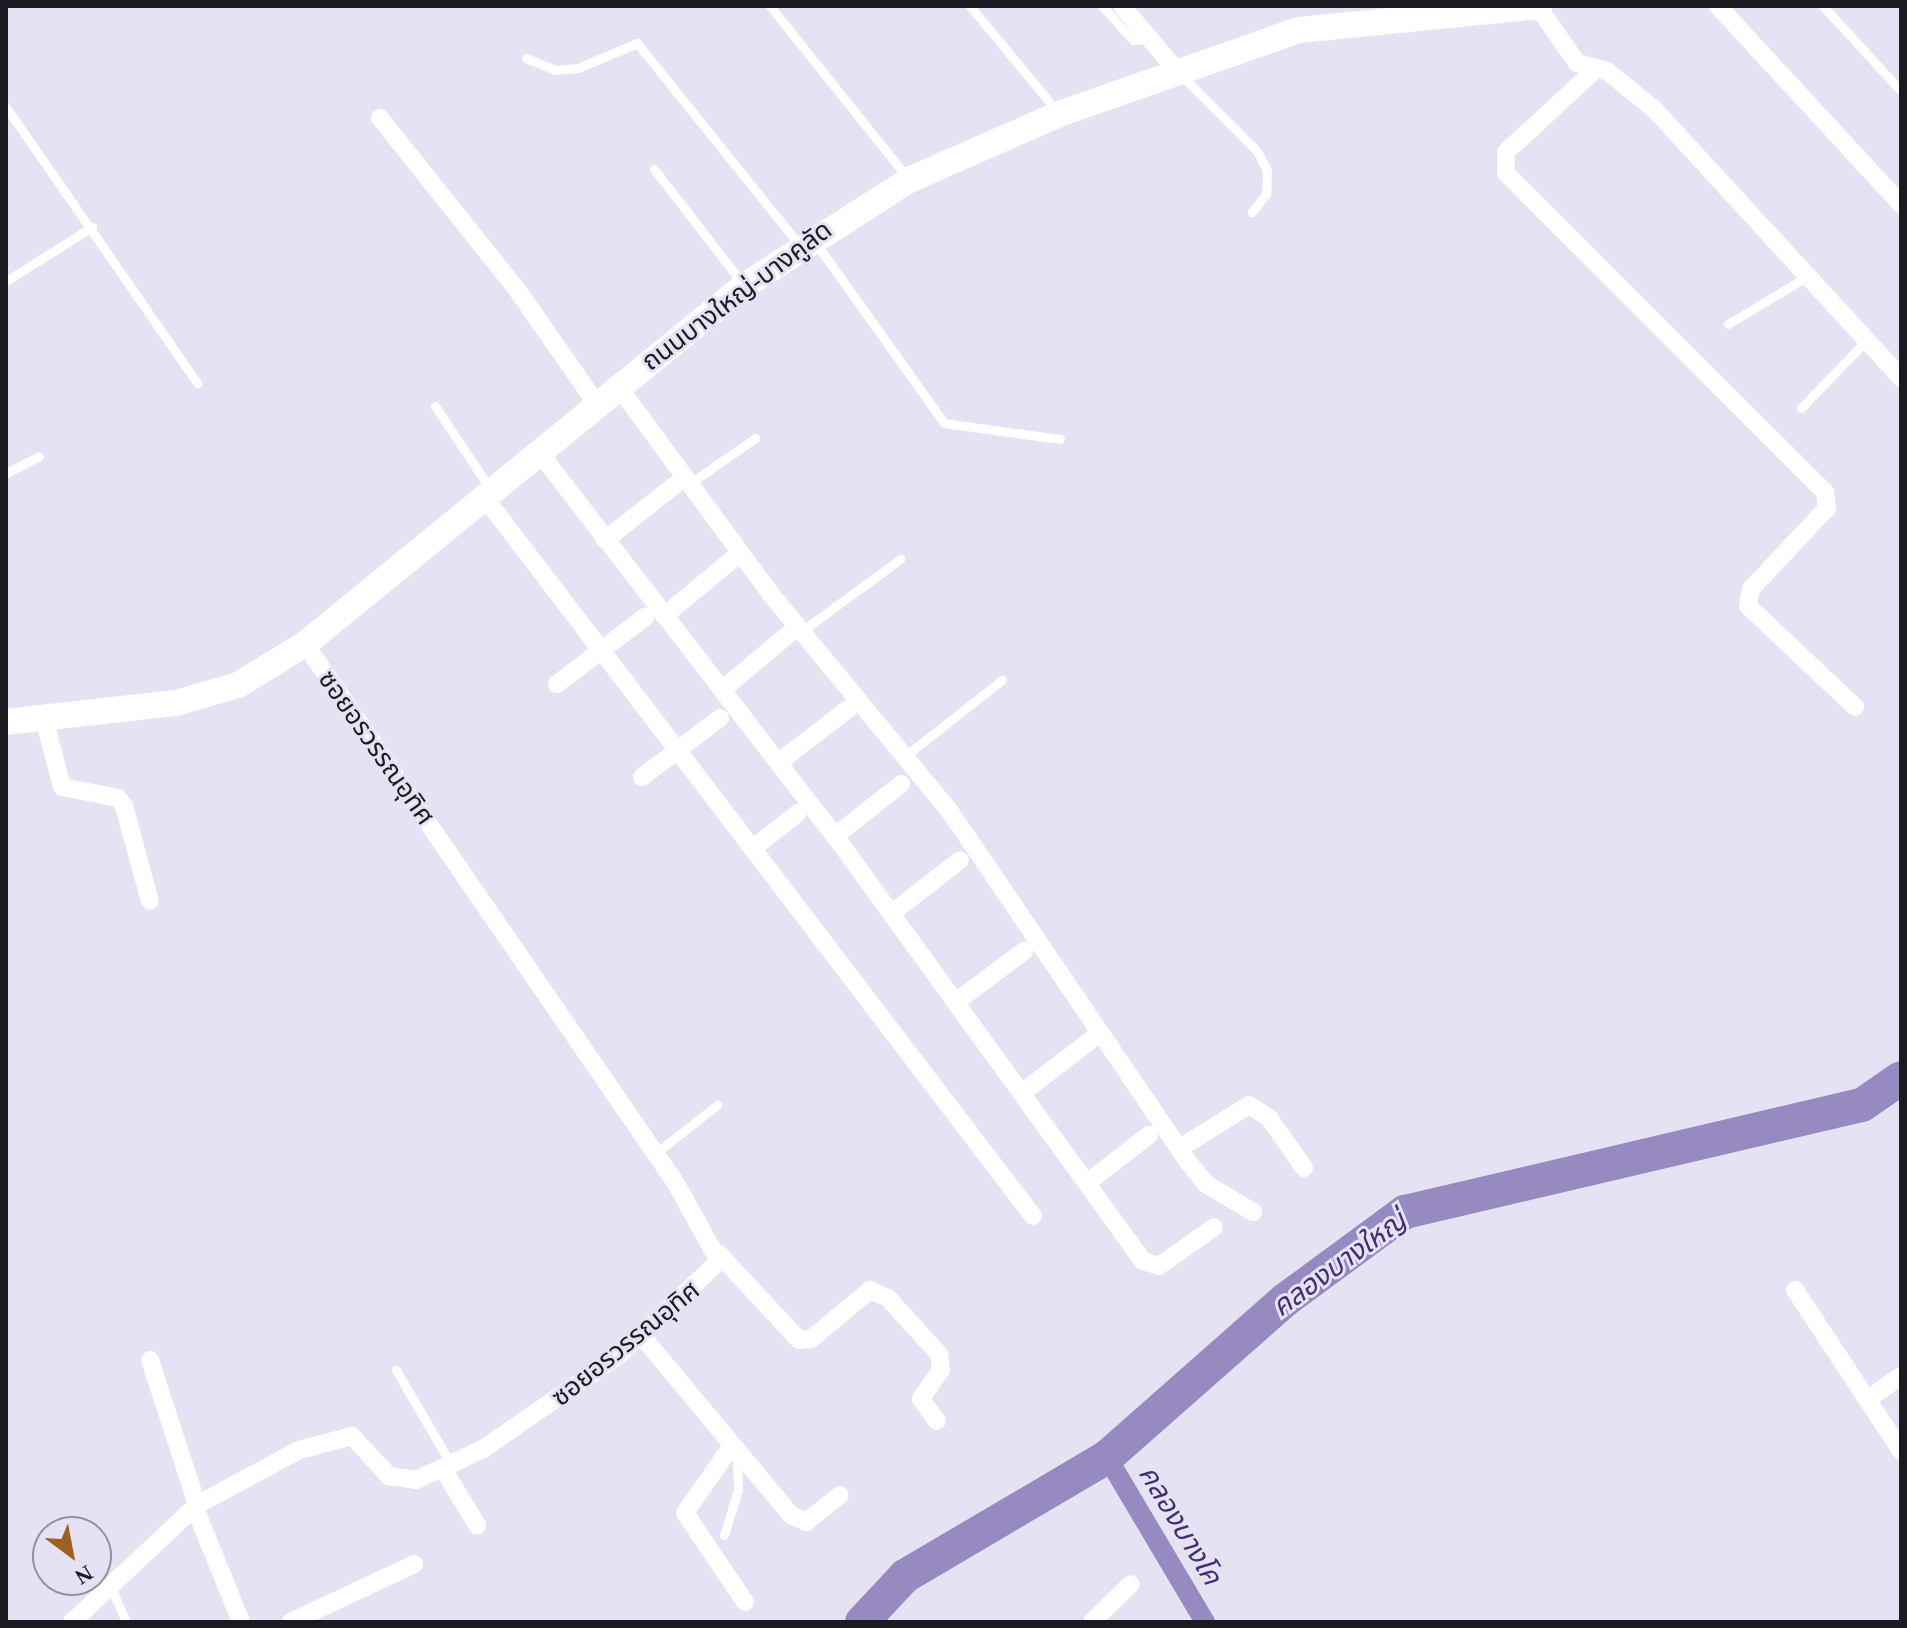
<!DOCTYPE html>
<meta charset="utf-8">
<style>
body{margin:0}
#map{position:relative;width:1907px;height:1628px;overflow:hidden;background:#e5e2f3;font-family:"Times New Roman","Noto Sans Thai",serif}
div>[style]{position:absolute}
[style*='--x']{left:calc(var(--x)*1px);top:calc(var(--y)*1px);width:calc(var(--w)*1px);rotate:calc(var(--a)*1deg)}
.canal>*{height:20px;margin:-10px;padding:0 10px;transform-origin:10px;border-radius:10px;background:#978ac1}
.river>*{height:34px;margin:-17px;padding:0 17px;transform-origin:17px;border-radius:17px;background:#978ac1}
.lane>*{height:9px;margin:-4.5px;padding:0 4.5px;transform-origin:4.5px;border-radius:4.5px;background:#fff}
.street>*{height:18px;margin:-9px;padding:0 9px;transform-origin:9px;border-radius:9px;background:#fff}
.secondary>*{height:26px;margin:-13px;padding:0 13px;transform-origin:13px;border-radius:13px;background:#fff}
span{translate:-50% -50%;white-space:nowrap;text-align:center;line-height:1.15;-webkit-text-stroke:6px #e5e2f3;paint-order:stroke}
.street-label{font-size:26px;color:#1b1a20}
.water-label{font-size:28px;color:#432e72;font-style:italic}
.frame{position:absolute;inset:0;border:8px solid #1b1a20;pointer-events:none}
.north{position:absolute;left:32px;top:1516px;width:80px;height:80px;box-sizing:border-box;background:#e5e2f3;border:2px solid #94929f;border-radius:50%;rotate:148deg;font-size:22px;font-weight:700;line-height:32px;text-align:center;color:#1b1a20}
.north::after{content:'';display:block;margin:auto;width:28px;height:36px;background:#9c6122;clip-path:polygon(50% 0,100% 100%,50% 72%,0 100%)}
</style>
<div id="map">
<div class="canal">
<div style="--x:1107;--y:1457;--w:192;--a:59.3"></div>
</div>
<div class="river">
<div style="--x:862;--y:1622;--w:63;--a:-46.9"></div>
<div style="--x:905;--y:1576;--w:234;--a:-30.5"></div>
<div style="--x:1107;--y:1457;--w:237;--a:-41.4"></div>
<div style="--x:1285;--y:1300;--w:149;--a:-36.3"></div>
<div style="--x:1405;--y:1212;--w:469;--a:-13.2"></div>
<div style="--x:1862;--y:1105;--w:47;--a:-34.7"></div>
</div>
<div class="lane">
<div style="--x:770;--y:6;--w:221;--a:51.3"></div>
<div style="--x:970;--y:6;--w:136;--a:50.4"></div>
<div style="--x:1102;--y:6;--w:46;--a:47.6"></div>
<div style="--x:1133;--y:40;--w:18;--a:-3"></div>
<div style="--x:1823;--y:6;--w:115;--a:47.5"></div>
<div style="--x:526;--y:58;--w:32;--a:22"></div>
<div style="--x:556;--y:70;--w:22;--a:-5"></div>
<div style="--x:578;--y:68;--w:64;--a:-23"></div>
<div style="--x:637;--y:43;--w:260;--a:51.2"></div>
<div style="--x:1180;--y:74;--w:109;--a:45"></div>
<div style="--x:1257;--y:151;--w:22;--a:63"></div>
<div style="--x:1267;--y:171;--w:23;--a:92"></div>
<div style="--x:1266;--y:194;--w:23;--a:128"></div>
<div style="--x:6;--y:107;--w:336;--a:55.3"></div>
<div style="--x:654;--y:169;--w:144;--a:52.3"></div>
<div style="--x:815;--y:242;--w:222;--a:54.5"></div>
<div style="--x:944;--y:423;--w:117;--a:7.9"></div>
<div style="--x:6;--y:281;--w:102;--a:-32.1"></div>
<div style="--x:1728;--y:324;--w:93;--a:-31"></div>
<div style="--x:435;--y:406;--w:101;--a:56.3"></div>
<div style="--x:1801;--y:408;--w:93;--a:-45.9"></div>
<div style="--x:6;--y:473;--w:37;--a:-27"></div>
<div style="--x:692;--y:482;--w:77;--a:-34.9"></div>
<div style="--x:802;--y:631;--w:122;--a:-36.3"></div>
<div style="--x:904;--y:757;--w:125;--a:-38.2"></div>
<div style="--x:656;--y:1153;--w:78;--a:-38.2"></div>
<div style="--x:396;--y:1370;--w:109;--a:59.7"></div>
<div style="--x:724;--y:1535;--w:47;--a:-72.7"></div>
<div style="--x:738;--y:1490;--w:36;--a:-92"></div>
<div style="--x:110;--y:1585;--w:40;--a:66.6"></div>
</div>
<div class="street">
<div style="--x:1122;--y:6;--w:87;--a:49.7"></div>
<div style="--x:1718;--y:6;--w:270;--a:47.3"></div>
<div style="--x:1538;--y:7;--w:68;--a:55.1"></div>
<div style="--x:1577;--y:63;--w:31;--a:15"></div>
<div style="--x:1607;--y:71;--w:60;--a:39"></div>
<div style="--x:1654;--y:109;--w:365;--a:47.4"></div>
<div style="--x:1596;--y:69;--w:122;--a:137.3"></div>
<div style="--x:1506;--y:152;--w:21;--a:90"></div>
<div style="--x:1506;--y:173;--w:451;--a:45"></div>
<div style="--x:1825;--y:492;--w:16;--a:83"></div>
<div style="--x:1827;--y:508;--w:111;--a:133.2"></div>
<div style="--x:1751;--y:589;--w:17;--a:100"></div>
<div style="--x:1748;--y:606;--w:147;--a:43.3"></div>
<div style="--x:380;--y:118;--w:221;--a:51.4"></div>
<div style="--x:518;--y:291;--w:136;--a:55.1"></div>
<div style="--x:618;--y:386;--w:263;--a:53.7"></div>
<div style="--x:774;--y:598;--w:278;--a:50.5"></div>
<div style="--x:951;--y:813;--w:423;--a:55.8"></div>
<div style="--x:1189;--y:1163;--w:27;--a:51"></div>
<div style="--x:1206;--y:1184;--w:55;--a:30.8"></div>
<div style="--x:539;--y:452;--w:485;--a:52.4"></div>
<div style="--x:835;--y:836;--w:525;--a:54.07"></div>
<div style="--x:1143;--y:1261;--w:17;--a:17"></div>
<div style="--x:1159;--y:1266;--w:67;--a:-35.3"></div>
<div style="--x:485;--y:498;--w:903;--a:52.65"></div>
<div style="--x:605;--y:540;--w:89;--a:-38.2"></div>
<div style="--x:664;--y:616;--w:89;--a:-39.6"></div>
<div style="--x:557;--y:684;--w:111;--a:-37.3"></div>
<div style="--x:722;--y:690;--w:89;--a:-40"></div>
<div style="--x:45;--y:722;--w:67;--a:75.3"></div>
<div style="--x:62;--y:787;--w:57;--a:11.1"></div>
<div style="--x:118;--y:798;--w:10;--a:53"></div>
<div style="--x:124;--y:806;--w:98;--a:74.7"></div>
<div style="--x:779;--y:762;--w:87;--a:-37.5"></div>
<div style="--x:642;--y:777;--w:98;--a:-37.1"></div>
<div style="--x:835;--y:836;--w:84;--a:-38.2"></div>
<div style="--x:756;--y:846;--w:53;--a:-38.2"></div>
<div style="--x:892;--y:913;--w:86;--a:-37.9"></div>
<div style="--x:956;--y:1002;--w:85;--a:-36.9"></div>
<div style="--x:1023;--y:1092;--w:87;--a:-37.5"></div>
<div style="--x:1180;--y:1148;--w:81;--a:-31.9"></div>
<div style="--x:1249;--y:1105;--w:24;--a:33"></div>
<div style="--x:1269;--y:1118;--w:61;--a:55"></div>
<div style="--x:1088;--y:1182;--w:77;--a:-37.6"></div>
<div style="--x:719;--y:1254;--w:117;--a:47.1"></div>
<div style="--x:799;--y:1340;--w:12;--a:-5"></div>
<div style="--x:811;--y:1339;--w:77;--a:-39.7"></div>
<div style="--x:870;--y:1290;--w:20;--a:24"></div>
<div style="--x:888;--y:1298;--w:76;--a:47.7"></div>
<div style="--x:939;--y:1354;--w:16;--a:83"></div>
<div style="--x:941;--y:1370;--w:35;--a:125"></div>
<div style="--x:921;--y:1399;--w:27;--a:54"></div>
<div style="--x:1795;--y:1290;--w:193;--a:56.6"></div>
<div style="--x:641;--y:1335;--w:234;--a:50.2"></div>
<div style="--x:791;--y:1515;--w:17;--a:25"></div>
<div style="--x:806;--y:1522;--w:43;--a:-38.5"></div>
<div style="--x:150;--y:1360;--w:152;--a:72"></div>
<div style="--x:1868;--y:1399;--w:40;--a:-34.9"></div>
<div style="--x:731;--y:1447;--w:80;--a:124.9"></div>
<div style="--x:685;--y:1513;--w:107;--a:56"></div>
<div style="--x:443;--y:1469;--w:66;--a:58.7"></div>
<div style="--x:195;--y:1508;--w:123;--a:68"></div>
<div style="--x:72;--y:1622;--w:171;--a:-43.1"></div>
<div style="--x:197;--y:1505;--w:116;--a:-28.3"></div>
<div style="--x:299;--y:1450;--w:55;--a:-14.8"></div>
<div style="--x:352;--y:1436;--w:54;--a:47.2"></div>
<div style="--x:389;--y:1476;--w:27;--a:8"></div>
<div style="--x:416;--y:1480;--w:74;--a:-24.8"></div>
<div style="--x:483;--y:1449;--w:165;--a:-34.7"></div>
<div style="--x:619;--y:1355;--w:137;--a:-43.2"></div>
<div style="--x:719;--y:1261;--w:90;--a:-119.1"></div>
<div style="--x:675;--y:1182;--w:653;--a:-124.52"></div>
<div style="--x:291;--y:1622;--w:136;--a:-25.2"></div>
<div style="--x:1092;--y:1622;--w:54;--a:-44.3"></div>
</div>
<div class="secondary">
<div style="--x:6;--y:722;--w:171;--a:-6.4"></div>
<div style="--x:176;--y:703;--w:65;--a:-16.2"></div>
<div style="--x:238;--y:685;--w:79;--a:-31.5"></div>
<div style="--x:305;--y:644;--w:566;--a:-39.2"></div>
<div style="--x:744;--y:286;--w:196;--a:-32.7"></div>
<div style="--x:909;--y:180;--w:164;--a:-23.7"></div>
<div style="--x:1059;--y:114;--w:254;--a:-19.3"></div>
<div style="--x:1299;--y:30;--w:242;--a:-5.7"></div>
</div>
<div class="street-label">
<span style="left:737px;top:296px;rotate:-37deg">ถนนบางใหญ่-บางคูลัด</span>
<span style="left:376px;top:748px;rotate:55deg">ซอยอรวรรณอุทิศ</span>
<span style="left:626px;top:1344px;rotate:-39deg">ซอยอรวรรณอุทิศ</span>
</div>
<div class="water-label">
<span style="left:1339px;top:1264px;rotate:-36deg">คลองบางใหญ่</span>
<span style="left:1180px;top:1525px;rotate:59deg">คลองบางโค</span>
</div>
<div class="frame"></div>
<div class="north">N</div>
</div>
